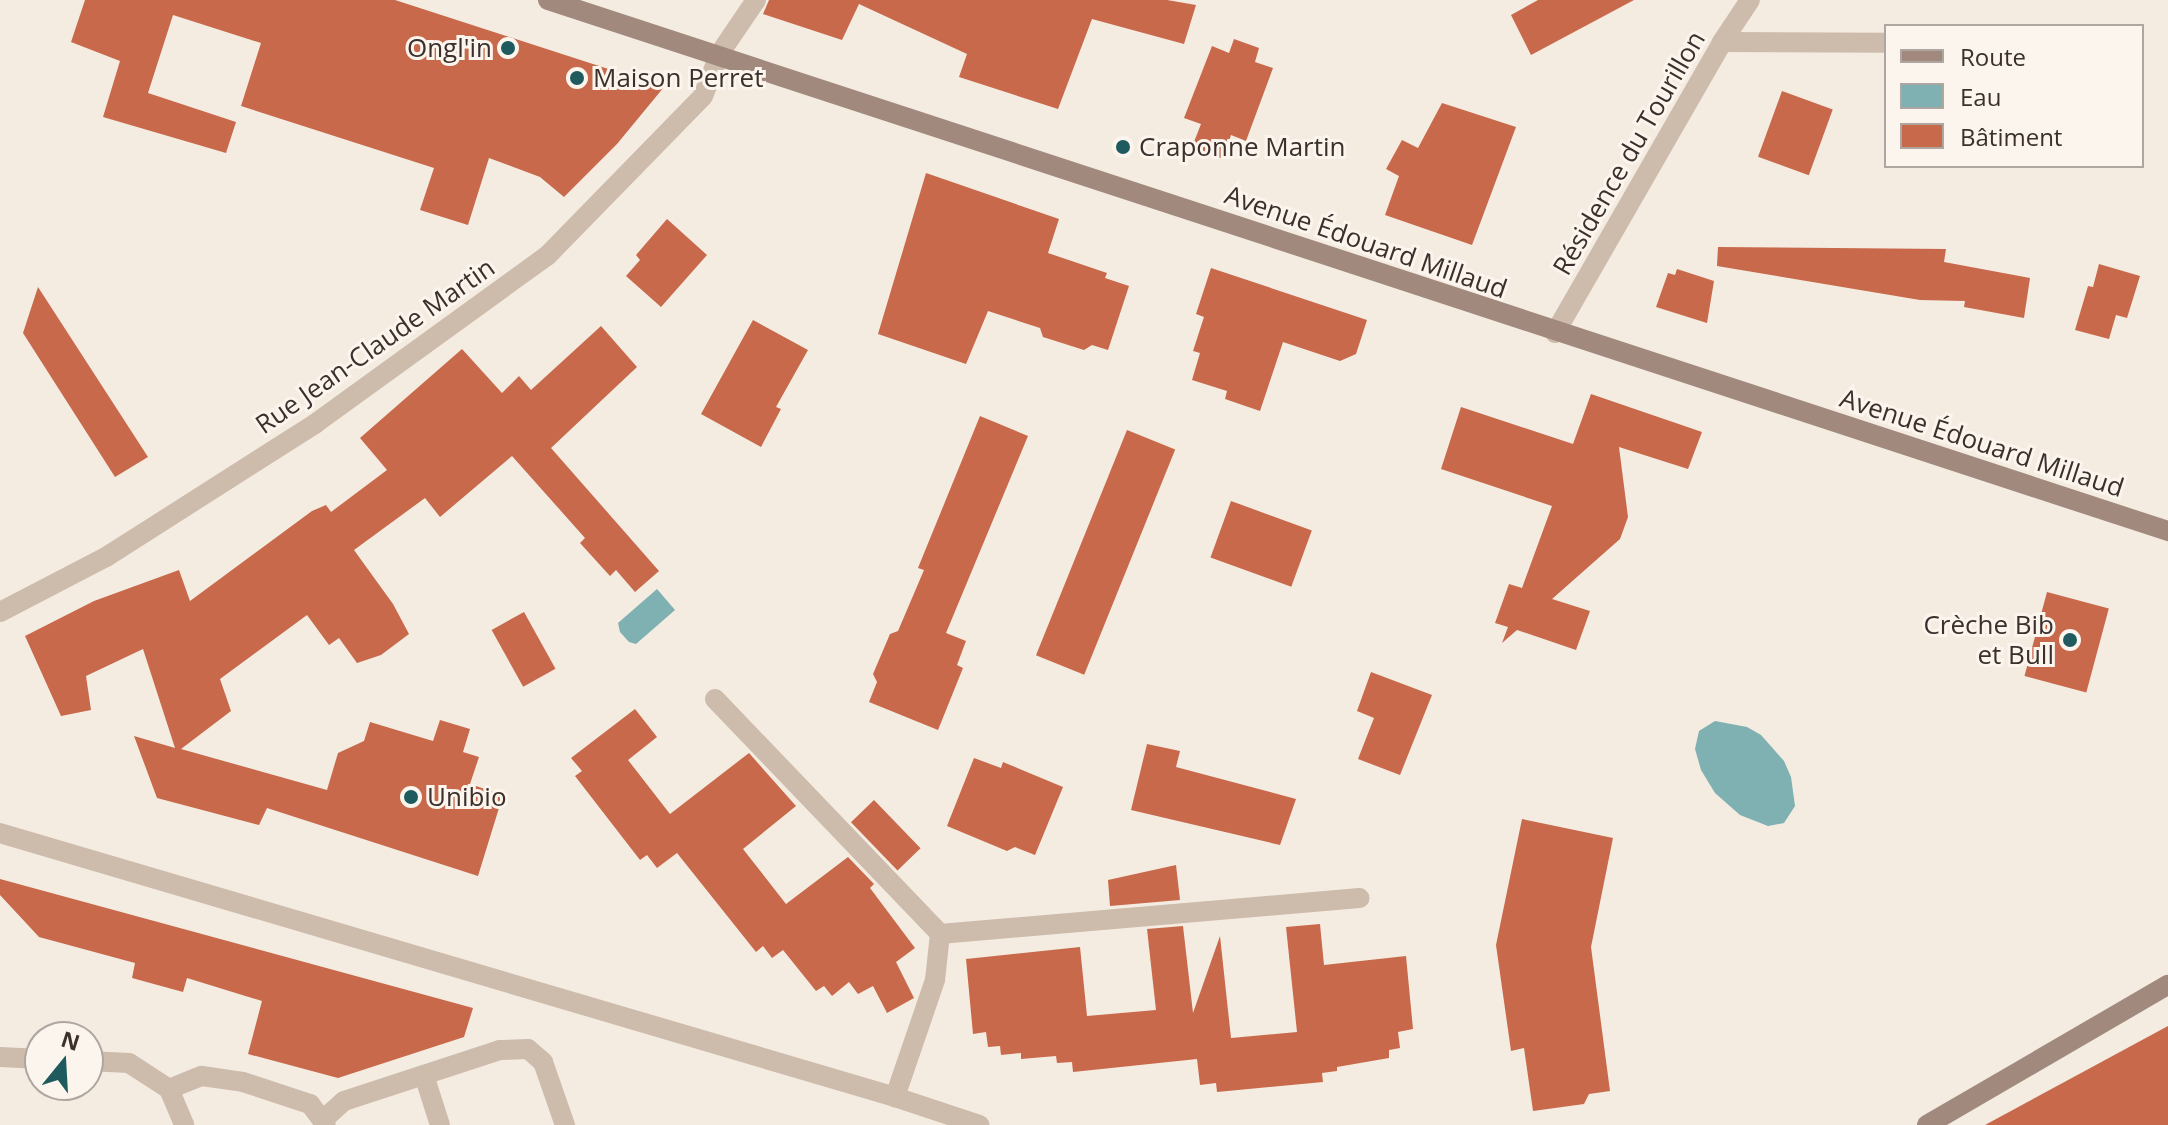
<!DOCTYPE html>
<meta charset="utf-8">
<style>
body{margin:0}
#map{position:relative;width:2168px;height:1125px;overflow:hidden;background:#f4ebe1;font-family:"Open Sans",sans-serif}
div>[style]{position:absolute}
[style*='--x']{left:calc(var(--x)*1px);top:calc(var(--y)*1px);width:calc(var(--w)*1px);rotate:calc(var(--a)*1deg)}
.water>*{inset:0;background:#7fb0b2}
.building>*{inset:0;background:#c8694b;transform-origin:0 0}
.lane>*{height:20px;margin:-10px;padding:0 10px;transform-origin:10px;border-radius:10px;background:#cdbbac}
.street>*{height:20px;margin:-10px;padding:0 10px;transform-origin:10px;border-radius:10px;background:#cdbbac}
.secondary>*{height:20px;margin:-10px;padding:0 10px;transform-origin:10px;border-radius:10px;background:#a18a7d}
.dots>*{width:22px;height:22px;translate:-50% -50%;box-sizing:border-box;border:4px solid #fbf5ee;border-radius:50%}
span{translate:-50% -50%;white-space:nowrap;text-align:center;line-height:1.15;-webkit-text-stroke:6px #fbf5ee;paint-order:stroke}
.poi-label{font-size:26px;color:#3b302b}
.right{translate:-100% -50%;text-align:right}
.left{translate:0 -50%;text-align:left}
.street-label{font-size:26px;color:#3b302b}
.legend{position:absolute;left:1884px;top:24px;width:260px;height:144px;box-sizing:border-box;background:#fbf5ee;border:2px solid #aea6a0;margin:0;padding:10px 14px;list-style:none;font-size:24px;color:#3b302b}
.legend li{display:flex;align-items:center;gap:16px;height:40px}
.legend b{width:40px;border:2px solid #aea6a0}
.north{position:absolute;left:24px;top:1021px;width:80px;height:80px;box-sizing:border-box;background:#fbf5ee;border:2px solid #aea6a0;border-radius:50%;rotate:18deg;font-size:22px;font-weight:700;line-height:32px;text-align:center;color:#3b302b}
.north::after{content:'';display:block;margin:auto;width:28px;height:36px;background:#1f5a5e;clip-path:polygon(50% 0,100% 100%,50% 72%,0 100%)}
</style>
<div id="map">
<div class="water">
<div style="clip-path:polygon(657px 589px,675px 610px,636px 644px,629px 642px,620px 632px,618px 623px)"></div>
<div style="clip-path:polygon(1715px 721px,1747px 727px,1761px 735px,1784px 761px,1791px 777px,1795px 806px,1784px 823px,1768px 826px,1740px 815px,1715px 793px,1701px 770px,1695px 749px,1699px 731px)"></div>
</div>
<div class="building">
<div style="clip-path:polygon(85px 0,395px 0,664px 87px,617px 144px,564px 197px,540px 177px,489px 158px,468px 225px,420px 210px,434px 168px,241px 106px,261px 43px,173px 15px,148px 93px,236px 122px,226px 153px,103px 117px,120px 61px,71px 42px)"></div>
<div style="clip-path:polygon(769px 0,1167px 0,1196px 5px,1184px 44px,1092px 19px,1058px 109px,959px 77px,967px 54px,859px 4px,842px 40px,763px 14px)"></div>
<div style="clip-path:polygon(1538px 0,1634px 0,1531px 55px,1511px 15px)"></div>
<div style="clip-path:polygon(1234px 39px,1259px 48px,1255px 62px,1273px 68px,1246px 141px,1231px 135px,1223px 159px,1192px 147px,1201px 124px,1184px 118px,1212px 46px,1229px 53px)"></div>
<div style="left:1782px;top:91px;width:54px;height:70px;rotate:20deg"></div>
<div style="clip-path:polygon(1442px 103px,1516px 127px,1472px 245px,1385px 215px,1399px 176px,1386px 169px,1402px 140px,1418px 148px)"></div>
<div style="clip-path:polygon(926px 173px,1059px 219px,1048px 253px,1107px 273px,1105px 278px,1129px 286px,1108px 350px,1092px 345px,1084px 350px,1043px 337px,1040px 328px,988px 311px,966px 364px,878px 334px)"></div>
<div style="clip-path:polygon(667px 219px,707px 255px,661px 307px,626px 276px,640px 260px,636px 255px)"></div>
<div style="clip-path:polygon(1718px 247px,1946px 249px,1944px 262px,2030px 278px,2024px 318px,1964px 307px,1965px 301px,1920px 300px,1717px 266px)"></div>
<div style="clip-path:polygon(2099px 264px,2140px 276px,2127px 318px,2116px 315px,2109px 339px,2075px 330px,2088px 286px,2093px 287px)"></div>
<div style="clip-path:polygon(1211px 268px,1367px 320px,1356px 354px,1340px 361px,1283px 342px,1260px 411px,1225px 399px,1227px 391px,1192px 380px,1200px 353px,1193px 351px,1204px 317px,1196px 314px)"></div>
<div style="clip-path:polygon(1677px 269px,1714px 281px,1707px 323px,1656px 307px,1668px 273px,1675px 275px)"></div>
<div style="clip-path:polygon(38px 287px,148px 457px,115px 477px,23px 333px)"></div>
<div style="clip-path:polygon(753px 320px,808px 350px,776px 407px,781px 409px,761px 447px,701px 414px)"></div>
<div style="clip-path:polygon(601px 326px,637px 367px,551px 448px,659px 571px,635px 592px,616px 570px,610px 576px,580px 543px,585px 538px,512px 456px,440px 517px,425px 498px,354px 550px,393px 604px,409px 634px,381px 655px,357px 663px,339px 638px,329px 645px,307px 615px,220px 679px,231px 711px,181px 749px,327px 790px,338px 753px,364px 741px,370px 722px,433px 741px,440px 720px,470px 729px,463px 752px,479px 757px,470px 784px,503px 795px,478px 876px,267px 808px,259px 825px,157px 798px,134px 736px,175px 748px,143px 649px,86px 676px,91px 710px,61px 716px,25px 636px,94px 601px,179px 570px,190px 601px,312px 511px,326px 505px,331px 512px,387px 470px,360px 438px,462px 349px,502px 393px,519px 376px,531px 390px)"></div>
<div style="clip-path:polygon(1591px 394px,1702px 432px,1688px 469px,1619px 447px,1628px 517px,1620px 539px,1552px 599px,1590px 611px,1576px 650px,1517px 630px,1502px 643px,1508px 627px,1495px 623px,1509px 584px,1522px 588px,1552px 506px,1441px 469px,1461px 407px,1573px 444px)"></div>
<div style="clip-path:polygon(980px 416px,1028px 436px,946px 633px,966px 641px,957px 665px,963px 668px,938px 730px,869px 702px,877px 682px,873px 674px,890px 634px,898px 631px,924px 570px,918px 568px)"></div>
<div style="left:1127px;top:430px;width:52px;height:243px;rotate:22deg"></div>
<div style="left:1231px;top:501px;width:86px;height:60px;rotate:20deg"></div>
<div style="left:2047px;top:592px;width:64px;height:87px;rotate:15deg"></div>
<div style="left:524px;top:612px;width:65px;height:37px;rotate:61deg"></div>
<div style="clip-path:polygon(1371px 672px,1432px 695px,1400px 775px,1358px 759px,1374px 718px,1357px 711px)"></div>
<div style="clip-path:polygon(635px 709px,657px 737px,628px 760px,670px 814px,749px 753px,796px 806px,743px 849px,786px 904px,848px 857px,874px 884px,870px 888px,915px 948px,896px 962px,914px 998px,887px 1013px,873px 986px,858px 994px,849px 982px,832px 996px,824px 986px,816px 991px,783px 950px,772px 958px,763px 946px,756px 952px,677px 853px,657px 868px,647px 855px,640px 860px,575px 776px,582px 771px,571px 758px)"></div>
<div style="clip-path:polygon(1147px 744px,1180px 751px,1176px 767px,1296px 799px,1280px 845px,1131px 810px)"></div>
<div style="clip-path:polygon(974px 758px,1001px 768px,1003px 762px,1063px 787px,1035px 855px,1015px 847px,1007px 851px,947px 826px)"></div>
<div style="left:874px;top:800px;width:67px;height:32px;rotate:46deg"></div>
<div style="clip-path:polygon(1522px 819px,1613px 838px,1591px 947px,1610px 1091px,1589px 1094px,1584px 1104px,1533px 1111px,1524px 1048px,1511px 1051px,1496px 945px)"></div>
<div style="clip-path:polygon(1176px 865px,1180px 900px,1110px 906px,1108px 880px)"></div>
<div style="clip-path:polygon(0 879px,473px 1008px,464px 1037px,338px 1078px,248px 1054px,262px 1001px,187px 978px,183px 992px,132px 978px,135px 963px,39px 937px,0 895px)"></div>
<div style="clip-path:polygon(1320px 924px,1324px 965px,1406px 956px,1413px 1029px,1398px 1032px,1400px 1048px,1389px 1050px,1389px 1058px,1337px 1067px,1337px 1071px,1322px 1073px,1323px 1082px,1217px 1092px,1216px 1083px,1200px 1085px,1197px 1059px,1073px 1072px,1072px 1062px,1057px 1063px,1056px 1056px,1021px 1059px,1021px 1053px,1001px 1055px,1000px 1046px,988px 1047px,986px 1032px,973px 1034px,966px 959px,1080px 947px,1087px 1016px,1156px 1010px,1147px 929px,1183px 926px,1193px 1013px,1220px 936px,1231px 1038px,1297px 1032px,1286px 927px)"></div>
<div style="clip-path:polygon(2168px 1026px,2168px 1125px,1985px 1125px)"></div>
</div>
<div class="lane">
<div style="--x:1722;--y:42;--w:164;--a:0.3"></div>
<div style="--x:715;--y:699;--w:325;--a:46.2"></div>
<div style="--x:940;--y:934;--w:46;--a:96.2"></div>
<div style="--x:935;--y:980;--w:124;--a:108.9"></div>
<div style="--x:940;--y:934;--w:421;--a:-4.9"></div>
<div style="--x:424;--y:1075;--w:52;--a:72.3"></div>
<div style="--x:243;--y:1082;--w:71;--a:18.2"></div>
<div style="--x:310;--y:1104;--w:26;--a:53"></div>
<div style="--x:324;--y:1119;--w:27;--a:-42"></div>
<div style="--x:344;--y:1101;--w:164;--a:-18.1"></div>
<div style="--x:500;--y:1050;--w:28;--a:-2"></div>
<div style="--x:528;--y:1049;--w:20;--a:41"></div>
<div style="--x:543;--y:1062;--w:67;--a:70.8"></div>
</div>
<div class="street">
<div style="--x:1555;--y:333;--w:336;--a:-60.1"></div>
<div style="--x:1722;--y:42;--w:50;--a:-56.3"></div>
<div style="--x:0;--y:612;--w:119;--a:-27.4"></div>
<div style="--x:106;--y:557;--w:249;--a:-32.5"></div>
<div style="--x:316;--y:423;--w:285;--a:-35.9"></div>
<div style="--x:547;--y:256;--w:223;--a:-45.7"></div>
<div style="--x:703;--y:96;--w:46;--a:-68.4"></div>
<div style="--x:720;--y:53;--w:64;--a:-55.8"></div>
<div style="--x:0;--y:833;--w:933;--a:16.43"></div>
<div style="--x:895;--y:1097;--w:89;--a:18.4"></div>
<div style="--x:0;--y:1057;--w:40;--a:2.9"></div>
<div style="--x:88;--y:1061;--w:41;--a:2.8"></div>
<div style="--x:129;--y:1063;--w:48;--a:33"></div>
<div style="--x:169;--y:1089;--w:39;--a:67"></div>
<div style="--x:169;--y:1089;--w:35;--a:-22"></div>
<div style="--x:202;--y:1076;--w:41;--a:8.3"></div>
</div>
<div class="secondary">
<div style="--x:548;--y:0;--w:1705;--a:18.15"></div>
<div style="--x:1927;--y:1125;--w:279;--a:-30.2"></div>
</div>
<div class="dots">
<div style="left:508px;top:48px;background:#1f5a5e"></div>
<div style="left:577px;top:78px;background:#1f5a5e"></div>
<div style="left:1123px;top:147px;background:#1f5a5e"></div>
<div style="left:2070px;top:640px;background:#1f5a5e"></div>
<div style="left:411px;top:797px;background:#1f5a5e"></div>
</div>
<div class="poi-label">
<span class="right" style="left:492px;top:48px">Ongl'in</span>
<span class="left" style="left:593px;top:78px">Maison Perret</span>
<span class="left" style="left:1139px;top:147px">Craponne Martin</span>
<span class="right" style="left:2054px;top:640px">Crèche Bib<br>et Bull</span>
<span class="left" style="left:427px;top:797px">Unibio</span>
</div>
<div class="street-label">
<span style="left:1629px;top:153px;rotate:-60deg">Résidence du Tourillon</span>
<span style="left:1366px;top:242px;rotate:19deg">Avenue Édouard Millaud</span>
<span style="left:375px;top:346px;rotate:-35deg">Rue Jean-Claude Martin</span>
<span style="left:1982px;top:443px;rotate:18deg">Avenue Édouard Millaud</span>
</div>
<ul class="legend">
<li><b style="height:10px;background:#a18a7d"></b>Route</li>
<li><b style="height:22px;background:#7fb0b2"></b>Eau</li>
<li><b style="height:22px;background:#c8694b"></b>Bâtiment</li>
</ul>
<div class="north">N</div>
</div>
